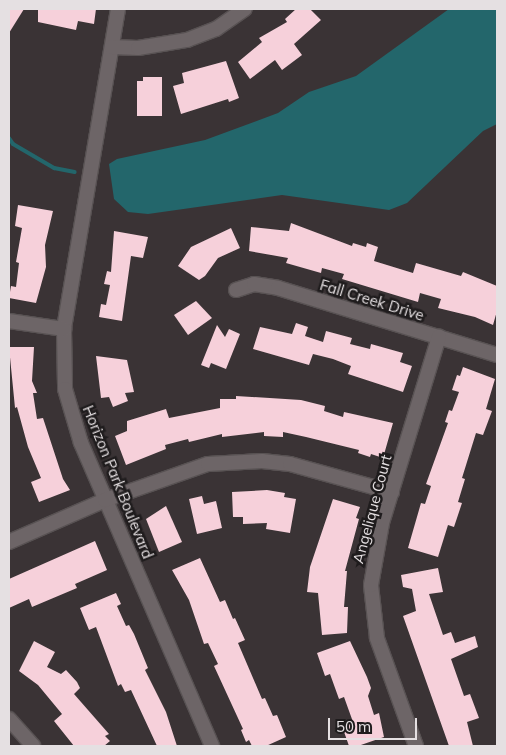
<!DOCTYPE html>
<style>
body{margin:0}
#map{position:relative;width:506px;height:755px;overflow:hidden;background:#3a3335;font-family:Mulish,sans-serif}
div>[style]{position:absolute}
[style*='--x']{left:calc(var(--x)*1px);top:calc(var(--y)*1px);width:calc(var(--w)*1px);rotate:calc(var(--a)*1deg)}
.water>*{inset:0;background:#23666b}
.stream>*{height:4px;margin:-2px;padding:0 2px;transform-origin:2px;border-radius:2px;background:#23666b}
.building>*{inset:0;background:#f6d0da}
.roads{filter:drop-shadow(1px 0 #585253) drop-shadow(-1px 0 #585253) drop-shadow(0 1px #585253) drop-shadow(0 -1px #585253)}
.minor>*{height:14px;margin:-7px;padding:0 7px;transform-origin:7px;border-radius:7px;background:#6d6567}
span{translate:-50% -50%;white-space:nowrap;text-align:center;line-height:1.15;-webkit-text-stroke:5px #1f1c1d;paint-order:stroke}
.street-label{font-size:15px;color:#e5e0e2}
.frame{position:absolute;inset:0;border:10px solid #e5e0e2;pointer-events:none}
.scale{position:absolute;left:328px;top:718px;width:89px;height:22px;box-sizing:border-box;border:2px solid #e5e0e2;border-top:0;padding-left:6px;font-size:15px;line-height:18px;white-space:nowrap;color:#e5e0e2;-webkit-text-stroke:4px #1f1c1d;paint-order:stroke}
</style>
<div id="map">
<div class="water">
<div style="clip-path:polygon(449px 9px,497px 9px,497px 124px,483px 131px,407px 203px,389px 210px,282px 195px,148px 214px,128px 212px,114px 199px,109px 164px,117px 159px,205px 140px,278px 113px,309px 92px,356px 76px)"></div>
</div>
<div class="stream">
<div style="--x:9;--y:138;--w:7;--a:56"></div>
<div style="--x:13;--y:144;--w:48;--a:30.3"></div>
<div style="--x:54;--y:168;--w:21;--a:11"></div>
</div>
<div class="building">
<div style="clip-path:polygon(9px 9px,24px 9px,9px 33px)"></div>
<div style="clip-path:polygon(38px 9px,96px 9px,94px 24px,78px 21px,76px 30px,38px 22px)"></div>
<div style="clip-path:polygon(296px 9px,310px 9px,321px 20px,294px 44px,302px 55px,282px 70px,275px 60px,250px 79px,238px 62px,262px 42px,259px 38px,287px 22px,285px 19px)"></div>
<div style="clip-path:polygon(226px 61px,239px 98px,229px 102px,228px 99px,181px 114px,173px 86px,184px 83px,182px 73px)"></div>
<div style="clip-path:polygon(143px 77px,162px 77px,162px 116px,137px 116px,137px 81px,143px 81px)"></div>
<div style="clip-path:polygon(18px 205px,53px 211px,45px 245px,46px 267px,36px 303px,9px 298px,11px 286px,16px 287px,19px 263px,16px 262px,22px 228px,15px 226px)"></div>
<div style="clip-path:polygon(291px 223px,352px 246px,353px 243px,366px 247px,367px 243px,378px 247px,374px 261px,413px 273px,416px 263px,461px 276px,463px 272px,497px 286px,497px 311px,493px 325px,475px 317px,438px 308px,441px 299px,420px 293px,418px 302px,342px 279px,344px 274px,322px 268px,321px 273px,286px 263px,288px 258px,249px 251px,251px 227px,289px 231px)"></div>
<div style="clip-path:polygon(231px 228px,240px 248px,218px 258px,205px 276px,199px 280px,178px 266px,191px 247px)"></div>
<div style="clip-path:polygon(114px 231px,148px 237px,143px 258px,131px 256px,122px 321px,99px 317px,101px 304px,106px 305px,110px 285px,104px 284px,107px 271px,111px 272px)"></div>
<div style="clip-path:polygon(196px 301px,212px 318px,188px 335px,174px 315px)"></div>
<div style="clip-path:polygon(296px 323px,308px 327px,305px 336px,323px 342px,326px 331px,352px 338px,350px 344px,370px 349px,371px 344px,403px 353px,400px 362px,412px 366px,403px 392px,348px 374px,351px 366px,333px 359px,313px 354px,309px 365px,253px 349px,260px 327px,292px 334px)"></div>
<div style="clip-path:polygon(217px 325px,225px 337px,229px 329px,240px 334px,226px 369px,211px 363px,209px 368px,201px 365px)"></div>
<div style="clip-path:polygon(9px 347px,34px 347px,32px 381px,37px 393px,33px 393px,37px 419px,43px 418px,63px 479px,70px 490px,39px 502px,31px 482px,41px 478px,28px 447px,17px 407px,15px 408px)"></div>
<div style="clip-path:polygon(96px 356px,127px 360px,134px 392px,125px 393px,128px 401px,113px 407px,109px 397px,101px 398px)"></div>
<div style="clip-path:polygon(463px 367px,495px 379px,486px 409px,492px 411px,483px 435px,476px 433px,462px 478px,465px 479px,458px 502px,462px 503px,454px 527px,448px 525px,438px 557px,408px 548px,421px 503px,425px 504px,431px 486px,426px 484px,448px 423px,445px 422px,449px 410px,452px 411px,459px 392px,452px 390px,457px 375px,460px 376px)"></div>
<div style="clip-path:polygon(236px 396px,301px 400px,325px 406px,324px 411px,343px 417px,344px 412px,393px 423px,383px 458px,371px 454px,370px 457px,358px 453px,359px 450px,306px 437px,283px 432px,283px 437px,264px 436px,264px 432px,222px 437px,222px 434px,189px 442px,188px 439px,165px 445px,166px 449px,126px 465px,115px 436px,127px 431px,127px 421px,166px 409px,169px 418px,220px 408px,220px 399px,236px 399px)"></div>
<div style="clip-path:polygon(267px 490px,285px 493px,284px 497px,296px 499px,290px 533px,266px 529px,267px 523px,243px 524px,243px 517px,233px 517px,232px 492px)"></div>
<div style="clip-path:polygon(202px 496px,204px 504px,216px 501px,222px 528px,197px 534px,189px 499px)"></div>
<div style="clip-path:polygon(333px 499px,360px 507px,356px 518px,359px 519px,345px 571px,347px 571px,344px 607px,348px 607px,347px 633px,322px 635px,318px 593px,307px 592px,310px 567px)"></div>
<div style="clip-path:polygon(166px 506px,182px 542px,159px 552px,146px 519px)"></div>
<div style="clip-path:polygon(95px 541px,107px 570px,75px 584px,77px 588px,32px 607px,29px 599px,9px 608px,9px 579px)"></div>
<div style="clip-path:polygon(200px 558px,220px 602px,225px 600px,233px 619px,235px 618px,245px 640px,238px 643px,262px 699px,265px 698px,273px 716px,277px 715px,286px 737px,266px 746px,252px 746px,249px 740px,246px 742px,241px 730px,243px 729px,214px 666px,218px 664px,208px 643px,204px 644px,189px 600px,172px 570px)"></div>
<div style="clip-path:polygon(438px 568px,443px 592px,429px 594px,443px 635px,451px 632px,455px 643px,475px 636px,478px 647px,451px 659px,464px 696px,470px 694px,479px 718px,467px 722px,473px 746px,449px 746px,403px 616px,416px 611px,412px 589px,403px 587px,401px 575px)"></div>
<div style="clip-path:polygon(116px 593px,121px 604px,117px 606px,126px 626px,129px 625px,134px 634px,148px 668px,145px 670px,166px 712px,177px 746px,157px 746px,131px 690px,125px 692px,121px 684px,118px 686px,96px 627px,89px 630px,80px 608px)"></div>
<div style="clip-path:polygon(34px 641px,55px 652px,47px 667px,61px 674px,66px 670px,77px 682px,80px 688px,74px 694px,109px 734px,105px 736px,110px 741px,104px 746px,74px 746px,54px 721px,62px 714px,38px 685px,19px 671px)"></div>
<div style="clip-path:polygon(350px 641px,367px 677px,371px 688px,368px 696px,374px 715px,379px 713px,384px 737px,358px 746px,349px 746px,342px 726px,353px 722px,344px 697px,339px 699px,330px 674px,325px 676px,317px 653px)"></div>
</div>
<div class="roads">
<div class="minor">
<div style="--x:118;--y:9;--w:325;--a:99.6"></div>
<div style="--x:64;--y:329;--w:60;--a:89"></div>
<div style="--x:65;--y:389;--w:56;--a:73.5"></div>
<div style="--x:81;--y:443;--w:330;--a:66.6"></div>
<div style="--x:112;--y:47;--w:26;--a:2"></div>
<div style="--x:138;--y:48;--w:50;--a:-9.3"></div>
<div style="--x:187;--y:40;--w:31;--a:-21"></div>
<div style="--x:216;--y:29;--w:35;--a:-35"></div>
<div style="--x:236;--y:290;--w:19;--a:-18"></div>
<div style="--x:254;--y:284;--w:24;--a:9"></div>
<div style="--x:278;--y:288;--w:229;--a:17"></div>
<div style="--x:9;--y:321;--w:56;--a:8.3"></div>
<div style="--x:9;--y:542;--w:105;--a:-23.6"></div>
<div style="--x:105;--y:500;--w:109;--a:-19.3"></div>
<div style="--x:208;--y:464;--w:54;--a:-3.2"></div>
<div style="--x:262;--y:461;--w:28;--a:6"></div>
<div style="--x:290;--y:464;--w:106;--a:15.4"></div>
<div style="--x:9;--y:719;--w:36;--a:48"></div>
<div style="--x:416;--y:746;--w:115;--a:-109.9"></div>
<div style="--x:377;--y:638;--w:53;--a:-96.5"></div>
<div style="--x:371;--y:585;--w:63;--a:-79.9"></div>
<div style="--x:382;--y:523;--w:195;--a:-73"></div>
</div>
</div>
<div class="street-label">
<span style="left:372px;top:300px;rotate:17deg">Fall Creek Drive</span>
<span style="left:118px;top:482px;rotate:68deg">Horizon Park Boulevard</span>
<span style="left:372px;top:509px;rotate:-75deg">Angelique Court</span>
</div>
<div class="frame"></div>
<div class="scale">50 m</div>
</div>
